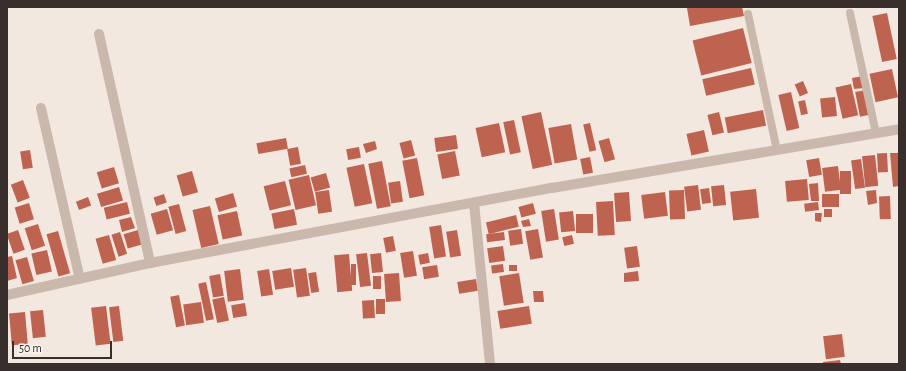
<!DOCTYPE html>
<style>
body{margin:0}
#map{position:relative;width:906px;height:371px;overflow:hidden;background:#f2e8e0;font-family:"Alegreya Sans",sans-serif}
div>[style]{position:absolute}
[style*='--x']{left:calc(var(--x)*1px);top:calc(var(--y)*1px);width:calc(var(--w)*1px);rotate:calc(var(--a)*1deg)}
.building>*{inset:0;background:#bf6351;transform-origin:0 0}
.service>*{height:8px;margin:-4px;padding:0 4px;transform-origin:4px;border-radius:4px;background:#cab8ac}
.minor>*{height:10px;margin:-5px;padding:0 5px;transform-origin:5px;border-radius:5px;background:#cab8ac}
span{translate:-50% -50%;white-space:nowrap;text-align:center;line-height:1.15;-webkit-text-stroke:3px #faf3ed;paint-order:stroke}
.frame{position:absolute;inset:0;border:8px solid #382e2b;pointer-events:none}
.scale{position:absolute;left:12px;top:341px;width:100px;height:18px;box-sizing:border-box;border:2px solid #382e2b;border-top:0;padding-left:5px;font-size:12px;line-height:14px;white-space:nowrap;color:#382e2b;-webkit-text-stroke:3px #faf3ed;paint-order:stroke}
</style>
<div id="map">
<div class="building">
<div style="clip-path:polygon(742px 7px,744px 16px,690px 26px,687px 8px)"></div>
<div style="left:887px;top:13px;width:47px;height:15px;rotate:78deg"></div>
<div style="left:743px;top:28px;width:36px;height:52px;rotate:76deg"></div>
<div style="left:751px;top:68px;width:17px;height:50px;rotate:77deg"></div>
<div style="left:892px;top:69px;width:29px;height:23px;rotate:78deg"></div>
<div style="clip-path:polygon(863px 76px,864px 88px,854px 89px,852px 78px)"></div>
<div style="left:803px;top:81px;width:13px;height:9px;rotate:67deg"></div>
<div style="left:851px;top:84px;width:32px;height:16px;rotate:77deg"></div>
<div style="left:866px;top:90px;width:25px;height:11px;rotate:79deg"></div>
<div style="left:791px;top:92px;width:37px;height:13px;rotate:77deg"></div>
<div style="left:835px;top:97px;width:19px;height:15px;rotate:84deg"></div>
<div style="left:805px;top:100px;width:14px;height:7px;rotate:78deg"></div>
<div style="left:763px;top:110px;width:16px;height:39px;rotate:79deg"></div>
<div style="left:541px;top:112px;width:54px;height:20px;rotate:78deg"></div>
<div style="left:719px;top:112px;width:21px;height:12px;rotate:76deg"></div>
<div style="left:514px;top:120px;width:33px;height:11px;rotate:78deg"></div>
<div style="left:499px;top:123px;width:30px;height:24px;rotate:78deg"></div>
<div style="left:590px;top:123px;width:28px;height:7px;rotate:77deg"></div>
<div style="left:571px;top:124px;width:36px;height:23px;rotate:80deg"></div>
<div style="left:704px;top:130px;width:22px;height:18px;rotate:77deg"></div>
<div style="left:456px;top:135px;width:14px;height:22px;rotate:82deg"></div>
<div style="left:286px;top:138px;width:11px;height:30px;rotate:80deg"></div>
<div style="left:609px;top:138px;width:22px;height:11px;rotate:74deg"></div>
<div style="left:411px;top:140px;width:16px;height:12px;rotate:75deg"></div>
<div style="clip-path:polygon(375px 141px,377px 149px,366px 153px,363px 144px)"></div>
<div style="left:298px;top:147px;width:17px;height:11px;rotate:80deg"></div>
<div style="left:359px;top:147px;width:11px;height:13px;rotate:80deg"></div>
<div style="left:30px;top:150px;width:18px;height:10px;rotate:81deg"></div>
<div style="left:455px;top:151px;width:25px;height:18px;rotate:79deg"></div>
<div style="left:887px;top:153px;width:19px;height:10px;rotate:87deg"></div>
<div style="clip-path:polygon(890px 153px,899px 153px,899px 186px,893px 187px)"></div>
<div style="left:875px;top:155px;width:31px;height:13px;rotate:84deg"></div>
<div style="left:590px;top:157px;width:16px;height:10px;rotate:79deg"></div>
<div style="left:417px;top:158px;width:38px;height:15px;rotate:79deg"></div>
<div style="left:819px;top:158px;width:17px;height:13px;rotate:80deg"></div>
<div style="left:861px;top:159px;width:29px;height:10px;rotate:82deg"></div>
<div style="left:382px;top:161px;width:46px;height:14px;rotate:79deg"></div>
<div style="left:364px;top:164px;width:40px;height:18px;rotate:78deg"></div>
<div style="left:305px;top:165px;width:9px;height:16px;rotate:77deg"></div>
<div style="left:838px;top:166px;width:24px;height:16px;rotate:83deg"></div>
<div style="left:114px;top:167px;width:17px;height:18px;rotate:73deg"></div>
<div style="left:192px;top:171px;width:22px;height:16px;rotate:74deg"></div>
<div style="left:840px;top:171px;width:11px;height:23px"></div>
<div style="left:326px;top:173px;width:15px;height:16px;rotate:74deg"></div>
<div style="left:309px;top:175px;width:31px;height:21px;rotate:77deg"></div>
<div style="left:807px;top:179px;width:21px;height:22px;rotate:85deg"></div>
<div style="left:23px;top:180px;width:19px;height:13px;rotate:69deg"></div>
<div style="left:285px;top:181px;width:25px;height:22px;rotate:76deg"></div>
<div style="left:400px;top:181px;width:21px;height:12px;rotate:82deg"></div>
<div style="clip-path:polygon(818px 183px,819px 201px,811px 201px,809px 184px)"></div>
<div style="left:698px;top:185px;width:25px;height:14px;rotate:83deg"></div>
<div style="left:724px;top:185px;width:20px;height:13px;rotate:84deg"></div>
<div style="left:119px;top:187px;width:14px;height:23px;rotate:73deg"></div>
<div style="left:709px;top:188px;width:15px;height:9px;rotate:82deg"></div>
<div style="left:756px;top:189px;width:29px;height:26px;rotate:84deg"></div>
<div style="left:329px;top:190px;width:22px;height:14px;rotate:82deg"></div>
<div style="left:684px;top:190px;width:29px;height:15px;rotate:88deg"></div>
<div style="clip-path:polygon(876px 190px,877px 203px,868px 205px,866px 191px)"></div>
<div style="left:629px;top:192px;width:29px;height:15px;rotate:86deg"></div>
<div style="left:665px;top:192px;width:24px;height:24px;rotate:83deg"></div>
<div style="left:233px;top:193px;width:14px;height:19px;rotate:73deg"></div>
<div style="left:164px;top:194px;width:9px;height:11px;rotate:72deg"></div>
<div style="left:822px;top:194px;width:17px;height:13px"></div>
<div style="left:890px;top:196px;width:23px;height:11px;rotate:88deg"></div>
<div style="left:88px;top:197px;width:9px;height:13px;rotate:69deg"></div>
<div style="left:613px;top:201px;width:34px;height:17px;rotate:87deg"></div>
<div style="left:127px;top:202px;width:12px;height:24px;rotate:76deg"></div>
<div style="left:818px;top:202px;width:8px;height:14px;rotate:83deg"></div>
<div style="left:29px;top:203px;width:17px;height:15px;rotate:73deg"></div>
<div style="left:533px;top:203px;width:11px;height:15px;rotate:75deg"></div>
<div style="left:179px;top:204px;width:28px;height:11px;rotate:75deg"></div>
<div style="left:210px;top:206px;width:39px;height:18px;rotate:77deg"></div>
<div style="left:167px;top:209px;width:22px;height:17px;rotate:74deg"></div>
<div style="left:294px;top:209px;width:16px;height:23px;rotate:79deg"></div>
<div style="left:554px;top:209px;width:31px;height:13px;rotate:81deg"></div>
<div style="left:824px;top:209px;width:8px;height:8px"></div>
<div style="left:237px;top:211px;width:25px;height:20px;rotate:78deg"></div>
<div style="left:573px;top:211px;width:20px;height:14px;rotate:84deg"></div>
<div style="clip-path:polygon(815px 213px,822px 213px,821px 222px,815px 221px)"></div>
<div style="left:593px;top:214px;width:19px;height:17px;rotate:90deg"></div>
<div style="left:516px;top:215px;width:12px;height:31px;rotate:76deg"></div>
<div style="clip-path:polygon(131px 217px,135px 228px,122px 232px,119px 220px)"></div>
<div style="clip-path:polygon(529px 219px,531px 226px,523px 227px,521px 221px)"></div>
<div style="left:38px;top:224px;width:23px;height:14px;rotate:72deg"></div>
<div style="left:441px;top:225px;width:32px;height:12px;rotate:81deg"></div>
<div style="left:521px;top:229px;width:15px;height:13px;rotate:82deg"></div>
<div style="left:538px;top:229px;width:29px;height:13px;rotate:80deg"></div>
<div style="left:18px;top:230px;width:21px;height:12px;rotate:71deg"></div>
<div style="left:138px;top:230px;width:15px;height:15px;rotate:74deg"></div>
<div style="left:457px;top:230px;width:26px;height:11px;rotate:81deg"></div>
<div style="left:58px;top:231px;width:44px;height:12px;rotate:74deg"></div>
<div style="left:120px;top:232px;width:23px;height:9px;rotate:72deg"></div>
<div style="left:504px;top:232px;width:8px;height:18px;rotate:83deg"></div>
<div style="left:109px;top:235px;width:26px;height:14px;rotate:74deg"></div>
<div style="left:572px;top:235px;width:9px;height:10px;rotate:77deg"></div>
<div style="left:393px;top:236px;width:15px;height:10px;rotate:79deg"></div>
<div style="left:503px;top:246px;width:15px;height:16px;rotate:82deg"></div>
<div style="left:637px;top:246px;width:21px;height:13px;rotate:82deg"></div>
<div style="left:47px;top:250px;width:22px;height:16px;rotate:77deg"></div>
<div style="left:413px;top:251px;width:25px;height:13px;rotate:81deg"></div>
<div style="left:367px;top:253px;width:33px;height:11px;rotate:83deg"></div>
<div style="left:381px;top:253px;width:19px;height:11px;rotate:84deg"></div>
<div style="left:428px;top:253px;width:10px;height:10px;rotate:79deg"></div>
<div style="left:349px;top:254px;width:37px;height:15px;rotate:85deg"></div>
<div style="clip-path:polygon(12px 256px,17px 278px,7px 281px,7px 257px)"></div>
<div style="left:27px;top:257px;width:25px;height:12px;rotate:74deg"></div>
<div style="left:351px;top:264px;width:5px;height:21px"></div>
<div style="left:503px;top:264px;width:8px;height:12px;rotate:83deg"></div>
<div style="left:437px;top:265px;width:12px;height:15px;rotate:81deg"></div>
<div style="left:509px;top:265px;width:8px;height:6px"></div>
<div style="left:291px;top:268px;width:19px;height:19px;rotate:81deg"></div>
<div style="left:306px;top:268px;width:28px;height:13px;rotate:82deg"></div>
<div style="left:240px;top:269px;width:31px;height:16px;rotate:83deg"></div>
<div style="left:269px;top:269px;width:26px;height:12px;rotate:81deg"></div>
<div style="clip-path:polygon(638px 271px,639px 281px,624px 282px,624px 273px)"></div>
<div style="left:316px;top:272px;width:20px;height:8px;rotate:81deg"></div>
<div style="left:399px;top:273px;width:28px;height:15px;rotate:86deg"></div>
<div style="left:519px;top:273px;width:30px;height:20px;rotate:81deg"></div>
<div style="left:220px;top:274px;width:22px;height:11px;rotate:80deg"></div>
<div style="left:373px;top:276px;width:8px;height:13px"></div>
<div style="left:476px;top:279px;width:12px;height:19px;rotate:81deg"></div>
<div style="left:206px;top:282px;width:38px;height:8px;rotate:78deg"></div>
<div style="clip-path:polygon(533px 291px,543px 291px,544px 302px,534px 302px)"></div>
<div style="left:179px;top:295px;width:31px;height:9px;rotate:79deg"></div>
<div style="left:224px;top:297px;width:24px;height:12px;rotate:78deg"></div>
<div style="left:376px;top:299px;width:9px;height:15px"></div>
<div style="left:374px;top:300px;width:18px;height:12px;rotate:87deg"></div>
<div style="left:201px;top:302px;width:21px;height:18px;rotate:82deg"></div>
<div style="left:245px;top:303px;width:13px;height:14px;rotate:81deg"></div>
<div style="left:106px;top:306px;width:38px;height:15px;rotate:83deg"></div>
<div style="left:119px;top:306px;width:35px;height:10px;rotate:83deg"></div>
<div style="left:529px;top:306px;width:18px;height:32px;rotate:81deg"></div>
<div style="left:43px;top:310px;width:27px;height:13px;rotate:84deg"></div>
<div style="left:25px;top:312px;width:32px;height:16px;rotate:85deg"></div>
<div style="left:842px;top:334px;width:23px;height:19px;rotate:83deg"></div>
<div style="clip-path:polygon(840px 360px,841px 364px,823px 364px,823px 362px)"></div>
</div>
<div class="service">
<div style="--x:850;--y:13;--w:123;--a:77.8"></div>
<div style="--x:748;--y:14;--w:139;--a:78"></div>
</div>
<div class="minor">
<div style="--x:99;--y:34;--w:235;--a:77.4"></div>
<div style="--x:41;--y:108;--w:175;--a:77.2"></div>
<div style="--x:474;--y:203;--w:162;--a:84.3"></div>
<div style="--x:7;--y:295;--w:147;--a:-12.6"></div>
<div style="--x:150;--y:263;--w:409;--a:-10.6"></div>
<div style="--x:552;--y:188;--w:352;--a:-9.6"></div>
</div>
<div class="frame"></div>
<div class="scale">50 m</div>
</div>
